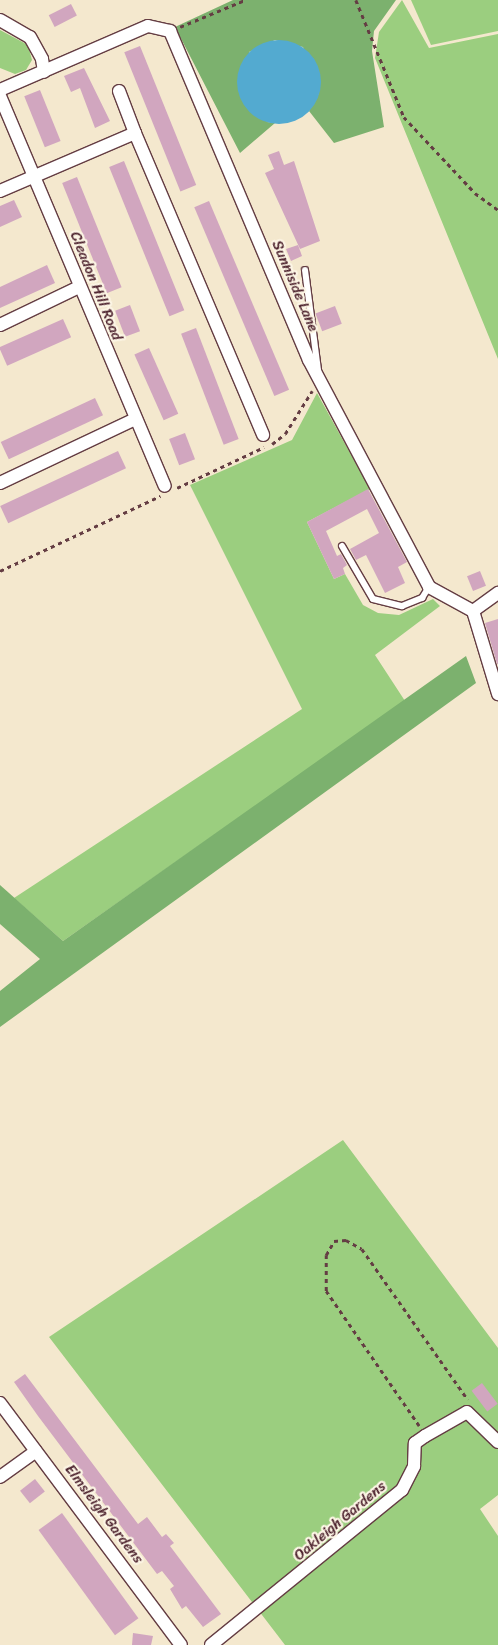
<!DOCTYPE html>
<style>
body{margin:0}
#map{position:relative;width:498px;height:1645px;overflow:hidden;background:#f4e8ce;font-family:Sriracha,sans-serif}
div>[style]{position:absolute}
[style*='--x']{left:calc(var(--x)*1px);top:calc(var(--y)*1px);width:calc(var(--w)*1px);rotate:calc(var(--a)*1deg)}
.green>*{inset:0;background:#9bce7f}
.forest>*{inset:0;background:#7cb16e}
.water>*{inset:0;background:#53aad0}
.round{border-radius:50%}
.building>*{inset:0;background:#d1a6bf;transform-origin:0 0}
.path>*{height:2.5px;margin-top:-1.25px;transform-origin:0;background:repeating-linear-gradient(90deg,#643d43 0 4px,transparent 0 8px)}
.roads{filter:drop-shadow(1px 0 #643d43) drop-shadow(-1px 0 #643d43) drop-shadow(0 1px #643d43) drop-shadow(0 -1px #643d43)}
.lane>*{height:6px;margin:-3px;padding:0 3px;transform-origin:3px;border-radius:3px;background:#fff}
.street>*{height:12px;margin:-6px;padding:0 6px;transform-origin:6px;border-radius:6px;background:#fff}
span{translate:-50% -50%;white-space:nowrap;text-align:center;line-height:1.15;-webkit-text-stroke:4.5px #fcf5e5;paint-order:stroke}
.street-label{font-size:15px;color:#4a1f2b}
</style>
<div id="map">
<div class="green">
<div style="clip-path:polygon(402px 0,429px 48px,498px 34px,498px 359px,375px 58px,379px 32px)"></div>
<div style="clip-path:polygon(411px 0,498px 0,498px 31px,431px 45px)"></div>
<div style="clip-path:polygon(0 30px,28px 45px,32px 60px,26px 70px,15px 74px,0 68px)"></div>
<div style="clip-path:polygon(317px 393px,370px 489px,307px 522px,334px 579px,345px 574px,363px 605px,378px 613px,399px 615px,433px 599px,440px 606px,375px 655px,405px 701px,63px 941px,14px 898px,302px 709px,190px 485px,292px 440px)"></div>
<div style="clip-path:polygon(343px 1140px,498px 1348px,498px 1495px,480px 1509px,498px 1536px,498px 1645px,285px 1645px,49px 1337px)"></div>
</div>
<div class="forest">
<div style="clip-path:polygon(233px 0,396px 0,374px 31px,372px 51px,384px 127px,334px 143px,309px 111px,319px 93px,303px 47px,275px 40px,249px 52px,267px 122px,275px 123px,240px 153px,175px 27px)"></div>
<div style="clip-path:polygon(466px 656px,476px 683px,0 1027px,0 991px,40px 959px,0 924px,0 885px,63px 941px)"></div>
</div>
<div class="water">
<div class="round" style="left:237px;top:40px;width:84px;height:84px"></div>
</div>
<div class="building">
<div style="left:71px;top:4px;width:13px;height:25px;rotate:63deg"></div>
<div style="left:140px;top:46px;width:150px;height:17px;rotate:68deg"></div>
<div style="clip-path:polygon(84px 68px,110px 121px,95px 128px,80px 88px,71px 92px,64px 76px)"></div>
<div style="left:40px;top:90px;width:55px;height:17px;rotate:68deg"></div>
<div style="clip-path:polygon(279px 151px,284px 165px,294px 161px,320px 241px,300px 249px,265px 173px,274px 169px,268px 155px)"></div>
<div style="left:124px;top:161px;width:161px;height:16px;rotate:68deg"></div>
<div style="left:77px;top:177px;width:119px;height:16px;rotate:68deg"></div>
<div style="clip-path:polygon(14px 200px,22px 217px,0 227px,0 206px)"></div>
<div style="left:209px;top:201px;width:205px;height:16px;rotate:67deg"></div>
<div style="clip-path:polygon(298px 245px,302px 256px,291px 261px,286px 249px)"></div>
<div style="clip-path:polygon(47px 265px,55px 283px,0 308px,0 287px)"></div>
<div style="left:130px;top:305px;width:28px;height:16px;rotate:69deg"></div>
<div style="left:335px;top:306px;width:19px;height:21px;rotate:69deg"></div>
<div style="left:63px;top:319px;width:20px;height:70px;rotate:66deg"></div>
<div style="left:196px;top:328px;width:119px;height:16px;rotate:69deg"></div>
<div style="left:149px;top:348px;width:72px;height:16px;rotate:66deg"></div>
<div style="left:95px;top:398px;width:19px;height:104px;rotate:65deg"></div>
<div style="left:185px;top:433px;width:28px;height:17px;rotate:69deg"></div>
<div style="left:118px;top:451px;width:19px;height:130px;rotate:65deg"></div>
<div style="clip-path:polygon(368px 489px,407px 562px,398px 567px,405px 583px,385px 593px,366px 555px,356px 560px,350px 549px,379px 533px,367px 509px,326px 531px,337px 556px,341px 554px,347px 565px,343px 568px,345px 574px,334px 579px,307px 522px)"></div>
<div style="left:480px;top:571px;width:16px;height:14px;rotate:68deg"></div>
<div style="clip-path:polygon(498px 619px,498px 664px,497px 664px,485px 623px)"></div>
<div style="clip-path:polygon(25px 1374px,138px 1524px,147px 1517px,162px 1537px,166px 1534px,174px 1543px,170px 1546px,221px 1614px,203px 1627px,186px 1606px,182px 1609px,170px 1589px,174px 1586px,162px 1571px,157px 1574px,38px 1416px,14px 1382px)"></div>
<div style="left:482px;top:1383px;width:26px;height:13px;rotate:53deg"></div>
<div style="left:35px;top:1479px;width:16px;height:19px;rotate:52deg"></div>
<div style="left:62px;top:1513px;width:130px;height:29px;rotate:54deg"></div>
<div style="clip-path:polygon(133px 1633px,153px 1636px,151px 1645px,132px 1645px)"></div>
</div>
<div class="path">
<div style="--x:356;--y:0;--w:126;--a:67.7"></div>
<div style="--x:404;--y:117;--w:104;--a:46.9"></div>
<div style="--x:475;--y:193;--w:29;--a:36"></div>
<div style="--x:180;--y:27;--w:70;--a:-22.6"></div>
<div style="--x:272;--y:444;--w:16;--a:-38"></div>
<div style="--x:285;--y:434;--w:51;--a:-57.9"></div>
<div style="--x:177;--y:488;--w:96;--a:-25.2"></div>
<div style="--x:0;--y:571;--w:177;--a:-25.1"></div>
<div style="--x:419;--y:1426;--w:164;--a:-124.6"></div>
<div style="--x:326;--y:1291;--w:36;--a:-90"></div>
<div style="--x:326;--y:1255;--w:16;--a:-60"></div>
<div style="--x:334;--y:1241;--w:12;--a:-5"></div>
<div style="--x:346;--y:1240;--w:18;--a:29"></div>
<div style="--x:362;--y:1249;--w:184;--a:54.9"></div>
</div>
<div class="roads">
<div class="lane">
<div style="--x:305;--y:270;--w:101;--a:82.6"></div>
<div style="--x:342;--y:546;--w:61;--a:59.7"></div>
<div style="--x:373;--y:599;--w:30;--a:14"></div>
<div style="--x:402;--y:606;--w:22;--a:-22"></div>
<div style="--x:422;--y:598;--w:13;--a:-58"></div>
</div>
<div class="street">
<div style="--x:0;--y:20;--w:34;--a:30"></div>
<div style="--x:30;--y:37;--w:25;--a:61"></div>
<div style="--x:42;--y:59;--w:13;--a:81"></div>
<div style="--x:0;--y:90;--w:161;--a:-23.4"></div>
<div style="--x:148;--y:26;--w:23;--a:13"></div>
<div style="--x:170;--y:31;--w:357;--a:67.1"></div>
<div style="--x:309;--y:360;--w:257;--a:62.1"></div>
<div style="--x:429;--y:587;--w:50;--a:28.6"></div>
<div style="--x:473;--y:611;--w:87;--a:73.2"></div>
<div style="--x:119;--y:91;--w:45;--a:69.1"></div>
<div style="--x:0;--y:96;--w:423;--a:67.1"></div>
<div style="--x:0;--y:191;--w:147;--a:-23.2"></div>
<div style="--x:135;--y:133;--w:328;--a:67"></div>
<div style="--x:0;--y:325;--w:88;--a:-25.7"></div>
<div style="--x:0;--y:483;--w:147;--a:-25.3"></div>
<div style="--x:473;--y:611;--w:31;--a:-36"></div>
<div style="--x:0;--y:1403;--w:302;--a:53.2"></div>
<div style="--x:0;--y:1477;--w:44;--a:-35.8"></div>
<div style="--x:211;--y:1645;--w:246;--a:-39.1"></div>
<div style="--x:402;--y:1490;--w:27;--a:-63"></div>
<div style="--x:414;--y:1466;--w:23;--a:-88"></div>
<div style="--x:415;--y:1443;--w:12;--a:-35"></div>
<div style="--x:425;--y:1436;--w:48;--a:-29.7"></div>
<div style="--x:467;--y:1412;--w:43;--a:44.1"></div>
</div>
</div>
<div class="street-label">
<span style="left:96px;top:286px;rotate:68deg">Cleadon Hill Road</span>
<span style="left:295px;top:286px;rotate:67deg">Sunniside Lane</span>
<span style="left:104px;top:1514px;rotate:53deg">Elmsleigh Gardens</span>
<span style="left:340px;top:1521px;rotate:-40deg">Oakleigh Gardens</span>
</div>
</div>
